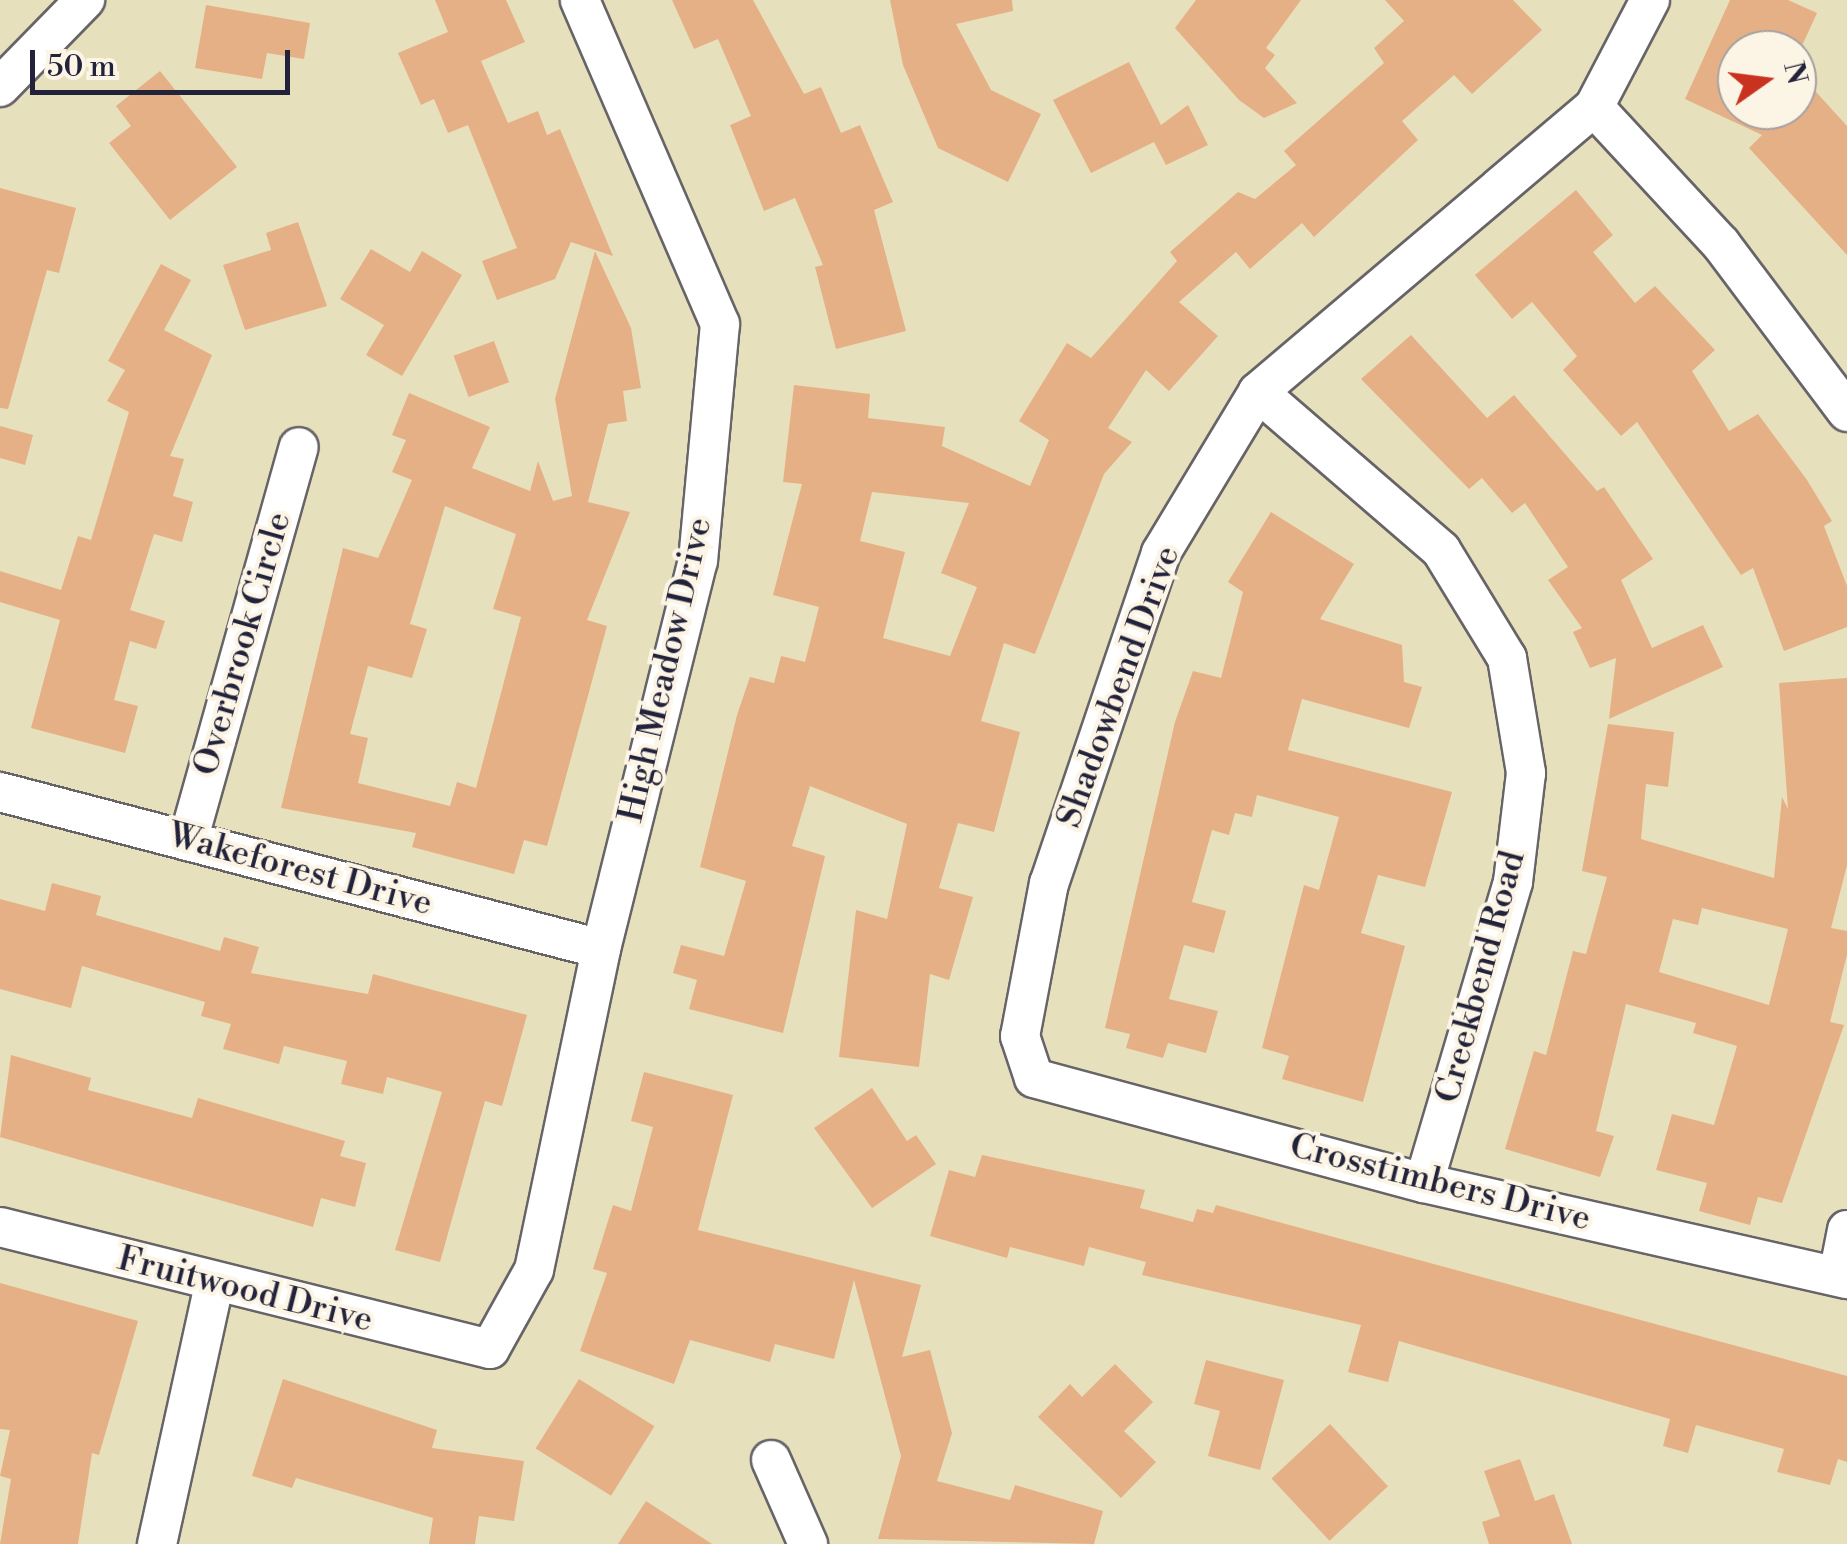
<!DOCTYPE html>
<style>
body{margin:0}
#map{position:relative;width:1847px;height:1544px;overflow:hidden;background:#e7e0bc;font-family:"Libre Bodoni",serif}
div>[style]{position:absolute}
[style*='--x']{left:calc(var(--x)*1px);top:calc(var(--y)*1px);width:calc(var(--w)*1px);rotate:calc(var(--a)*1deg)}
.building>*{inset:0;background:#e6b086;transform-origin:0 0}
.roads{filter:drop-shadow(2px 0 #676468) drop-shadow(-2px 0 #676468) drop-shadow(0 2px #676468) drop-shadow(0 -2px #676468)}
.minor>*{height:38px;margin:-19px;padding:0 19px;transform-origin:19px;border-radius:19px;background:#fff}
span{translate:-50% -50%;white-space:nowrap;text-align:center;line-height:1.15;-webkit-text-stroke:8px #fcf5e5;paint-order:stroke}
.street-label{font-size:35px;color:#22223b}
.north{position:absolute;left:1717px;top:30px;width:100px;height:100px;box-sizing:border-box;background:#fcf5e5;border:2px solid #a5a1a1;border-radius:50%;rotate:76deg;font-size:28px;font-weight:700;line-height:40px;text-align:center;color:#22223b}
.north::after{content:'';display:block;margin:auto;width:35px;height:45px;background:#c8321e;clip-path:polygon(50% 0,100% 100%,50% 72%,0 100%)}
.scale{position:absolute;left:30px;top:50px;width:260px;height:45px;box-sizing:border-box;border:5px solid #22223b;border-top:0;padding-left:12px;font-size:30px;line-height:35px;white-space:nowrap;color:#22223b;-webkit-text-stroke:8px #fcf5e5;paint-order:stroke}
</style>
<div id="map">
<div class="building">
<div style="clip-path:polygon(435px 0,506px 0,525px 42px,481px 61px,508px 123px,538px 111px,547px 135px,560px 129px,613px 256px,571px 242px,555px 279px,497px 300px,482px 261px,517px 248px,468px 125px,448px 133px,434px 99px,421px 105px,398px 53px,448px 32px)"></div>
<div style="clip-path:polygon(672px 0,753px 0,804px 94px,821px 87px,841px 133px,860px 125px,893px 202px,874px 210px,906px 331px,836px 349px,815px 267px,823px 265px,795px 198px,764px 211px,730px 125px,751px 116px,718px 39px,694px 49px)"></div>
<div style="clip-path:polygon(890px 0,1012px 0,1013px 11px,956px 24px,991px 90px,1041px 114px,1008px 182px,938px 148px,903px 65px)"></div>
<div style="clip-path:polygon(1196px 0,1301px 0,1266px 48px,1275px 55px,1265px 68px,1297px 103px,1264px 118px,1239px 100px,1175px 28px)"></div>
<div style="clip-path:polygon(evenodd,1385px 0,1513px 0,1542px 30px,1472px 94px,1454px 75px,1402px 121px,1418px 140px,1314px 237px,1302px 223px,1250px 269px,1236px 252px,1179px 302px,1218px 336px,1169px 391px,1146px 370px,1108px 428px,1132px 442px,1104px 474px,1035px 654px,1004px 643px,981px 721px,1020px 732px,994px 832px,958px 823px,939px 888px,973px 897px,949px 980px,930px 974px,919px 1067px,839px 1057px,856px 910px,887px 919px,907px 824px,810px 786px,792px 846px,825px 856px,783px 1033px,689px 1009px,697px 980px,673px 973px,681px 945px,724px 956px,746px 881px,700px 867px,737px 715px,750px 677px,774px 683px,781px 656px,805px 662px,819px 607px,773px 595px,802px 484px,783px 482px,794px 385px,870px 394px,868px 418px,945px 427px,942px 446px,1030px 486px,1049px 440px,1019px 421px,1067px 343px,1091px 358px,1177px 261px,1170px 252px,1238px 192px,1255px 199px,1296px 165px,1284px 151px,1384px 63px,1374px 48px,1404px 21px,1385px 0,872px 492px,969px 503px,941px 573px,977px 587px,950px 656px,883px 638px,905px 552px,860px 541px,872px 492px)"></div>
<div style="clip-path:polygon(1730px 0,1788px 0,1817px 13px,1800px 50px,1737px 50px,1737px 110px,1797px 110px,1797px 71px,1847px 126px,1847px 255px,1749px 148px,1762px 135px,1685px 99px)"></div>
<div style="clip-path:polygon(206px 5px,310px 23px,304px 59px,267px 53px,262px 79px,195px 68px)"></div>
<div style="clip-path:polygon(1129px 62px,1161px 125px,1188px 105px,1208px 145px,1166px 165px,1154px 142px,1091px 173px,1053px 100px)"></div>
<div style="clip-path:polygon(160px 71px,237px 167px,170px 220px,109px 143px,131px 126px,116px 106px)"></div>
<div style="clip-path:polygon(0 188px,76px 208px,59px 273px,47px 270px,8px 409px,0 408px)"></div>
<div style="clip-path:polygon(1576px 190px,1613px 235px,1593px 252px,1635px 303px,1655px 286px,1715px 350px,1692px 371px,1729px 431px,1758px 414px,1807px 480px,1832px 521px,1824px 526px,1847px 586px,1847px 627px,1784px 651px,1753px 568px,1741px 575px,1637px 422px,1621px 436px,1563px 370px,1577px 356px,1532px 302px,1512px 319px,1475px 275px)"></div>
<div style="clip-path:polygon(298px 222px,327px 306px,245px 330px,223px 265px,271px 250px,266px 233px)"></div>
<div style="clip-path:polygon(371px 249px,410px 272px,422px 251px,462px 275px,402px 376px,366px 355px,384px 325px,340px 299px)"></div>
<div style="clip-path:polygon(evenodd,595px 251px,631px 328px,641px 388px,623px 391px,627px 421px,608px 424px,588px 502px,630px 512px,587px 620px,607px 626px,547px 846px,524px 840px,514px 874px,412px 847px,416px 833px,281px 808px,343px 548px,378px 558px,412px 480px,392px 472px,406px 440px,392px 435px,409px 393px,490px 427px,472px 468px,530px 491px,538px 461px,553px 501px,572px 496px,555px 399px,595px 251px,445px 506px,516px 534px,493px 609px,521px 617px,476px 788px,457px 782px,450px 806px,358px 783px,368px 738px,350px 734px,368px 666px,412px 678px,427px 629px,410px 624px,445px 506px)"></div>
<div style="clip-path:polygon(161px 264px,191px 280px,164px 330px,212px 355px,170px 456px,184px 459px,173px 496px,193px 502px,182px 542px,154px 534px,130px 610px,165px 621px,156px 649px,130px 641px,114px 700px,138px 706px,125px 753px,31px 728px,60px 620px,0 602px,0 571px,61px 590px,78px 536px,91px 540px,129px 412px,107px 401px,125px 370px,108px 361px)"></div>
<div style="clip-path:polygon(1411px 335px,1487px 418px,1514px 395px,1597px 491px,1604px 487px,1653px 559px,1621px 580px,1652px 648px,1703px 625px,1723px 667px,1609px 719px,1616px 658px,1590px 668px,1573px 632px,1582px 628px,1548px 580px,1568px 567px,1525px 503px,1512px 513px,1482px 478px,1469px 489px,1361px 379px)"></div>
<div style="left:494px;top:341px;width:44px;height:43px;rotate:70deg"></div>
<div style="clip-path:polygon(0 426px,33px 435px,25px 465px,0 458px)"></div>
<div style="clip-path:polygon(1271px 512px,1354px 564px,1320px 619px,1402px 645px,1404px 682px,1422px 687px,1409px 728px,1302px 699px,1288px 750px,1452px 792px,1425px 887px,1378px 875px,1361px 933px,1405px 946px,1363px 1102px,1282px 1079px,1289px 1056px,1262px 1048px,1304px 885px,1319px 890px,1339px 817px,1257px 795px,1252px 817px,1235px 813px,1229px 835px,1212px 830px,1192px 902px,1226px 911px,1214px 953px,1184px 945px,1169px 999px,1218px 1011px,1206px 1053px,1168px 1043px,1163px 1058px,1126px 1048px,1130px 1034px,1105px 1028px,1175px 722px,1193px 671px,1221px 678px,1243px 592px,1228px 582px)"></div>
<div style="clip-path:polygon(evenodd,1847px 678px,1847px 865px,1831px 928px,1847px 931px,1847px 955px,1830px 1022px,1844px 1025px,1782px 1203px,1758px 1197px,1750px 1225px,1699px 1211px,1707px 1183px,1656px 1170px,1672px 1114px,1714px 1125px,1737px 1046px,1693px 1033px,1696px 1023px,1626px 1004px,1596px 1131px,1614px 1136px,1600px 1177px,1505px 1149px,1534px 1051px,1546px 1055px,1573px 951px,1586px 954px,1607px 877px,1582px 871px,1608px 724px,1674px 732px,1668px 787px,1646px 784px,1641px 839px,1774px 878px,1782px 797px,1788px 809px,1779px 683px,1847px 678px,1702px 908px,1788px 929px,1769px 1005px,1659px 972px,1673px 919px,1698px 925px,1702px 908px)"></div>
<div style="clip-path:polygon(52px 883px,101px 896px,96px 915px,220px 951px,224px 937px,259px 947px,251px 973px,368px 994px,373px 974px,527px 1015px,502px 1106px,485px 1101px,440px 1262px,395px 1250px,442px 1092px,387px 1077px,383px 1094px,341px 1084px,347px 1061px,284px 1046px,279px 1064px,223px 1049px,231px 1024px,201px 1016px,205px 1002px,82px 966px,71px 1008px,0 989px,0 899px,45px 911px)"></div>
<div style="clip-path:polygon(11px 1055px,91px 1078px,88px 1090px,192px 1118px,198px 1098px,345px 1141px,340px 1156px,366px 1163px,355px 1207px,321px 1198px,313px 1227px,0 1137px)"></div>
<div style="clip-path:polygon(644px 1072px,733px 1095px,698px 1230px,921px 1285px,902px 1357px,930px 1350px,952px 1433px,937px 1481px,1010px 1500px,1015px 1485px,1103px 1511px,1094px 1544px,878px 1539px,901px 1456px,854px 1280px,834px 1359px,775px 1344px,770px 1362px,690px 1340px,674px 1384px,580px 1351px,607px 1273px,593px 1269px,613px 1205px,631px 1211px,653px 1127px,631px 1121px)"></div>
<div style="clip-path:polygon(872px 1088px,907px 1141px,916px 1135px,936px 1164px,872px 1208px,814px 1128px)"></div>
<div style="clip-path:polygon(982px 1155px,1145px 1190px,1140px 1208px,1193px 1222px,1197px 1209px,1213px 1213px,1216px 1205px,1847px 1376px,1847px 1462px,1838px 1459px,1830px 1485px,1777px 1472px,1784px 1449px,1696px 1425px,1688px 1453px,1663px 1446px,1670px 1419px,1399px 1341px,1388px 1382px,1348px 1372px,1361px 1325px,1142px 1275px,1146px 1262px,1089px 1247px,1084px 1266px,1010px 1247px,1007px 1258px,930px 1236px,949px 1170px,975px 1177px)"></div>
<div style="clip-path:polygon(0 1283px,138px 1321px,99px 1455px,92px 1453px,78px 1544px,0 1544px,11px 1479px,0 1476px,10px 1430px,0 1429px)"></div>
<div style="clip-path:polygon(1206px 1360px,1284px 1380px,1260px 1470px,1208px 1456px,1220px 1411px,1194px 1404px)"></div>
<div style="clip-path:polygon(1115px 1364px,1153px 1402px,1124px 1431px,1156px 1462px,1121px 1498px,1038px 1417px,1070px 1384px,1082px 1397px)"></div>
<div style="clip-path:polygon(283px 1379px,437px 1430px,432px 1448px,524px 1461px,514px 1521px,479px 1516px,475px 1544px,429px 1544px,433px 1518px,296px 1478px,292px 1488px,252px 1476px)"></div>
<div style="left:579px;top:1379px;width:89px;height:82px;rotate:32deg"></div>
<div style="left:1330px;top:1424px;width:85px;height:80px;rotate:47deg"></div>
<div style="clip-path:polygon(1520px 1459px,1535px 1501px,1554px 1494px,1572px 1544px,1489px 1544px,1482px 1522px,1500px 1516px,1484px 1471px)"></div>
<div style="clip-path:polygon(646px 1501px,712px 1544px,618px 1544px)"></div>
</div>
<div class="roads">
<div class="minor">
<div style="--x:1650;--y:0;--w:121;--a:117.6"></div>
<div style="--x:1594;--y:107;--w:441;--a:139.7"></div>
<div style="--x:1258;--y:392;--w:188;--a:121.1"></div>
<div style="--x:1161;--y:553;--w:348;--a:108.7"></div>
<div style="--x:1049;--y:883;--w:156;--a:100.7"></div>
<div style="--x:1020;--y:1036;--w:44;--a:71.6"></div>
<div style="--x:1034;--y:1078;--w:404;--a:15.1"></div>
<div style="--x:1424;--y:1183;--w:434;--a:12.8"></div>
<div style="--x:0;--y:87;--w:122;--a:-45.7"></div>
<div style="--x:1594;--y:107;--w:187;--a:47.2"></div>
<div style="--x:1721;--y:244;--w:210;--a:53.1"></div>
<div style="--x:1258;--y:392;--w:242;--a:40.8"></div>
<div style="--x:1441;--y:550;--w:127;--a:58.6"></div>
<div style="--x:1507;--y:658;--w:117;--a:80.6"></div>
<div style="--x:1526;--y:773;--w:110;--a:96.8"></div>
<div style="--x:1513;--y:882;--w:314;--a:106.5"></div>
<div style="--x:0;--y:792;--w:621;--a:14.64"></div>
<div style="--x:188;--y:841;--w:409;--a:-74.3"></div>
<div style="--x:0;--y:1227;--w:505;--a:13.98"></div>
<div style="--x:490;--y:1349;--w:90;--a:-60.9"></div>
<div style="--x:534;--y:1270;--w:328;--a:-78.2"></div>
<div style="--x:601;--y:949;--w:400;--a:-76"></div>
<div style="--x:698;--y:561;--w:238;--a:-84.7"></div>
<div style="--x:720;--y:324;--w:353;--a:-113.4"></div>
<div style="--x:1838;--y:1276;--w:47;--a:-78.9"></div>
<div style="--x:771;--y:1460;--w:92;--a:66.2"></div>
<div style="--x:157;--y:1544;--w:265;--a:-77.6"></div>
</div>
</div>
<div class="street-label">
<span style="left:243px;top:644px;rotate:-74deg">Overbrook Circle</span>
<span style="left:666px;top:670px;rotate:-77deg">High Meadow Drive</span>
<span style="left:1119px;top:687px;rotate:-70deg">Shadowbend Drive</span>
<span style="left:300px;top:870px;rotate:15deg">Wakeforest Drive</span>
<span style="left:1481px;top:977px;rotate:-75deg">Creekbend Road</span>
<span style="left:1440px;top:1183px;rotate:14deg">Crosstimbers Drive</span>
<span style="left:245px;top:1290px;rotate:14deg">Fruitwood Drive</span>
</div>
<div class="north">N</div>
<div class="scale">50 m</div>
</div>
